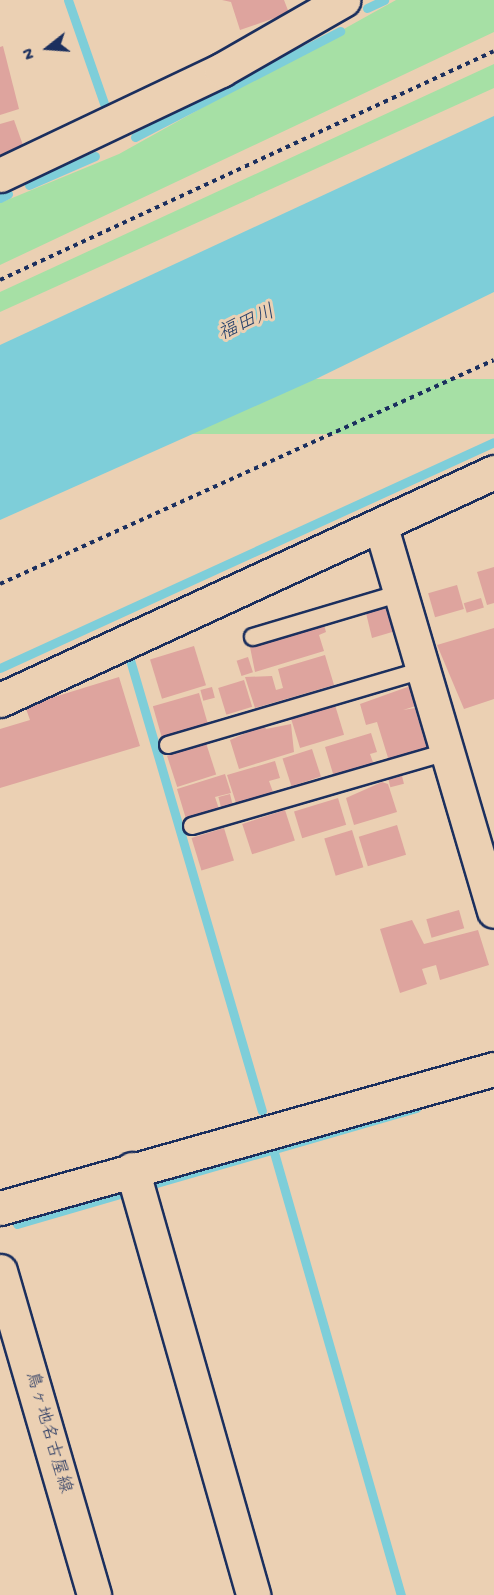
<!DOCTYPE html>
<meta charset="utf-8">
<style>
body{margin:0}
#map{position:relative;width:494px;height:1595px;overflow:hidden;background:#ebd0b3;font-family:"Gochi Hand","Klee One",sans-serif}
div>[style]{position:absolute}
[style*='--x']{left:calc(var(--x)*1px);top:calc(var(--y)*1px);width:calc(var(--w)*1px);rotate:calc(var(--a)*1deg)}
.green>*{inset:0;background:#a6e0a5;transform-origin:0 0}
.water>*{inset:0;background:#7eced9}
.stream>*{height:9px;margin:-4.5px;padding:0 4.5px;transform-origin:4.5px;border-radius:4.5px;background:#7eced9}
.building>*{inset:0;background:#dea49e;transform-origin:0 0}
.path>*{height:4px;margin-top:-2px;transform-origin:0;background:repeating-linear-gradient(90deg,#1b2f5e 0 4.5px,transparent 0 9px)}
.roads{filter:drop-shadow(2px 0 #1b2f5e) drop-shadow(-2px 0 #1b2f5e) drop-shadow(0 2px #1b2f5e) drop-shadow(0 -2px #1b2f5e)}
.lane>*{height:16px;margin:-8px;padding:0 8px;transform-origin:8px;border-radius:8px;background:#ebd0b3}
.street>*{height:33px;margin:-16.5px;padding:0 16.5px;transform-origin:16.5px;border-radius:16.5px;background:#ebd0b3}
.secondary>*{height:33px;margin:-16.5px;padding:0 16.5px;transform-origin:16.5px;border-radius:16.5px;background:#ebd0b3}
span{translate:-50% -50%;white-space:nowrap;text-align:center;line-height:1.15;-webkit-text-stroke:6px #ebd0b3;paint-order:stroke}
.street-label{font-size:18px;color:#1b2f5e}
.water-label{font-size:20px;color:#253f6a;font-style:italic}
.north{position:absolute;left:18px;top:18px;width:60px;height:60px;-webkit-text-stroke:4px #ebd0b3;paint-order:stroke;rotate:253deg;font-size:16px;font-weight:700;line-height:24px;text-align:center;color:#1b2f5e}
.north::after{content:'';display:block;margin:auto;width:21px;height:27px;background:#1b2f5e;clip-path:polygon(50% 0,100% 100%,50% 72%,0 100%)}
</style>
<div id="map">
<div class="green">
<div style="clip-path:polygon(396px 0,494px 0,494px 32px,0 265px,0 203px,119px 154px)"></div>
<div style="clip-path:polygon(494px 64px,494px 88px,0 312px,0 292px)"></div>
<div style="left:494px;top:379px;width:55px;height:543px;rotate:90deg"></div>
</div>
<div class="water">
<div style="clip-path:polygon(494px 116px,494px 292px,316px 379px,0 520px,0 345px)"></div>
</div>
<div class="stream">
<div style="--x:68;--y:0;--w:115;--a:70.8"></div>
<div style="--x:367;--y:8;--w:19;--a:-25"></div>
<div style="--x:135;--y:137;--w:231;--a:-27.3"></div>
<div style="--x:29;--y:185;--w:72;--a:-23.7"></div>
<div style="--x:0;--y:198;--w:9;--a:-27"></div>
<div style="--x:128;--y:653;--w:477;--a:73.7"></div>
<div style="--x:0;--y:668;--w:543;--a:-24.58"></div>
<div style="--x:273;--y:1149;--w:464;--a:74"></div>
<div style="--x:153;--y:1184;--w:274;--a:-16.1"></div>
<div style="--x:17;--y:1224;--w:110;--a:-16.3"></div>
</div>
<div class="building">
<div style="clip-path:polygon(222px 0,284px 0,289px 13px,240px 30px,231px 2px)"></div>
<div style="clip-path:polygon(3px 46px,19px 109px,0 115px,0 47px)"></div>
<div style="clip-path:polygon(14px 120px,24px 148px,0 157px,0 124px)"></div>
<div style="clip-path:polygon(494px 567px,494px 603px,487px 605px,477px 572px)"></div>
<div style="left:457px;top:585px;width:25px;height:30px;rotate:74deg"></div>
<div style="left:481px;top:598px;width:10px;height:18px;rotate:73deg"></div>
<div style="clip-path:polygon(389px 606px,399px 630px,372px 638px,366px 613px)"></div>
<div style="clip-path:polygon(324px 625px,326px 632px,319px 635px,324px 651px,255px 672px,250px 647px)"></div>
<div style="clip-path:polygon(494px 628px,494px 699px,464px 709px,437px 645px)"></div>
<div style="left:194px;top:646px;width:41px;height:46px;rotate:73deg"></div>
<div style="clip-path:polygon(325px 655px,334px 685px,255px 708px,245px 677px,272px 676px,276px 690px,283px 688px,278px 669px)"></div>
<div style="left:248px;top:657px;width:16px;height:12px;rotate:72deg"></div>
<div style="clip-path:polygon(119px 677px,140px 746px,0 788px,0 729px,30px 720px,25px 706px)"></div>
<div style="left:244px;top:680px;width:28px;height:27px;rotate:73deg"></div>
<div style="clip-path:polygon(413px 685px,419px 705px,403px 710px,415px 708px,427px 749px,389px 761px,377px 722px,366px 725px,360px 704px)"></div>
<div style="left:212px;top:687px;width:11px;height:12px;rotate:75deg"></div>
<div style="left:199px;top:693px;width:32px;height:48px;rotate:74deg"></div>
<div style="left:335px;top:705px;width:31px;height:46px;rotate:73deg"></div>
<div style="clip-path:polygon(291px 724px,294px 752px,239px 769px,230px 740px,264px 725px,266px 729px)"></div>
<div style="clip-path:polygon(371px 733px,377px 752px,370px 754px,374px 765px,334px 777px,325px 747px)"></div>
<div style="left:206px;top:743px;width:33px;height:41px;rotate:72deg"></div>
<div style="left:312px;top:749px;width:29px;height:31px;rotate:72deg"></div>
<div style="clip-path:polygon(275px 761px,280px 778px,269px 781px,273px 792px,236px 803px,227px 775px)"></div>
<div style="clip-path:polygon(225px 774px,231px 793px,215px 797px,219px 809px,186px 819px,177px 789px)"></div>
<div style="left:402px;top:776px;width:8px;height:14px;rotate:76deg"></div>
<div style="clip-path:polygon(382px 782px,388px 784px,397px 812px,354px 825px,346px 798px)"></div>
<div style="left:230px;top:794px;width:12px;height:12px;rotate:76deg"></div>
<div style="left:338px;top:798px;width:28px;height:46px;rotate:73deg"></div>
<div style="left:285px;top:810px;width:32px;height:45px;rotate:72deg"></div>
<div style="left:397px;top:825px;width:31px;height:40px;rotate:73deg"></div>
<div style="left:224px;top:828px;width:34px;height:34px;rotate:73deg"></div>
<div style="left:352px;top:830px;width:39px;height:29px;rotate:73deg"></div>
<div style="left:459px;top:910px;width:19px;height:34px;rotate:74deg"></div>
<div style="clip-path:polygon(412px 920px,424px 944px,478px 930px,489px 965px,440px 980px,436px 965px,422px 969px,427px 984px,400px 993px,380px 929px)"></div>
</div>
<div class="path">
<div style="--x:0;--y:280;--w:544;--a:-24.87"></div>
<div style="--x:0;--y:584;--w:542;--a:-24.39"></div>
</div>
<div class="roads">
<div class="lane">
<div style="--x:253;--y:637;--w:154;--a:-16.6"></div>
<div style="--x:168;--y:745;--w:266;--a:-16.4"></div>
<div style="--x:192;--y:826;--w:266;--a:-16.2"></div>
</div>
<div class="street">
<div style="--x:0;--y:175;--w:245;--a:-25.4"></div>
<div style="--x:221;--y:70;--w:141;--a:-29.8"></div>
<div style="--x:381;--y:527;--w:400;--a:73.6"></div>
<div style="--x:0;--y:700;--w:544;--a:-24.78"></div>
<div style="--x:132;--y:1169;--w:443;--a:74.1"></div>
<div style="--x:0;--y:1208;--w:513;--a:-15.72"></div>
</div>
<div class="secondary">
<div style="--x:0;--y:1271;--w:337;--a:73.8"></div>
</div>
</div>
<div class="street-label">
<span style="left:47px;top:1433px;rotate:74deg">鳥ヶ地名古屋線</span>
</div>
<div class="water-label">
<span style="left:247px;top:324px;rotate:-24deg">福田川</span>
</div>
<div class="north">N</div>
</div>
